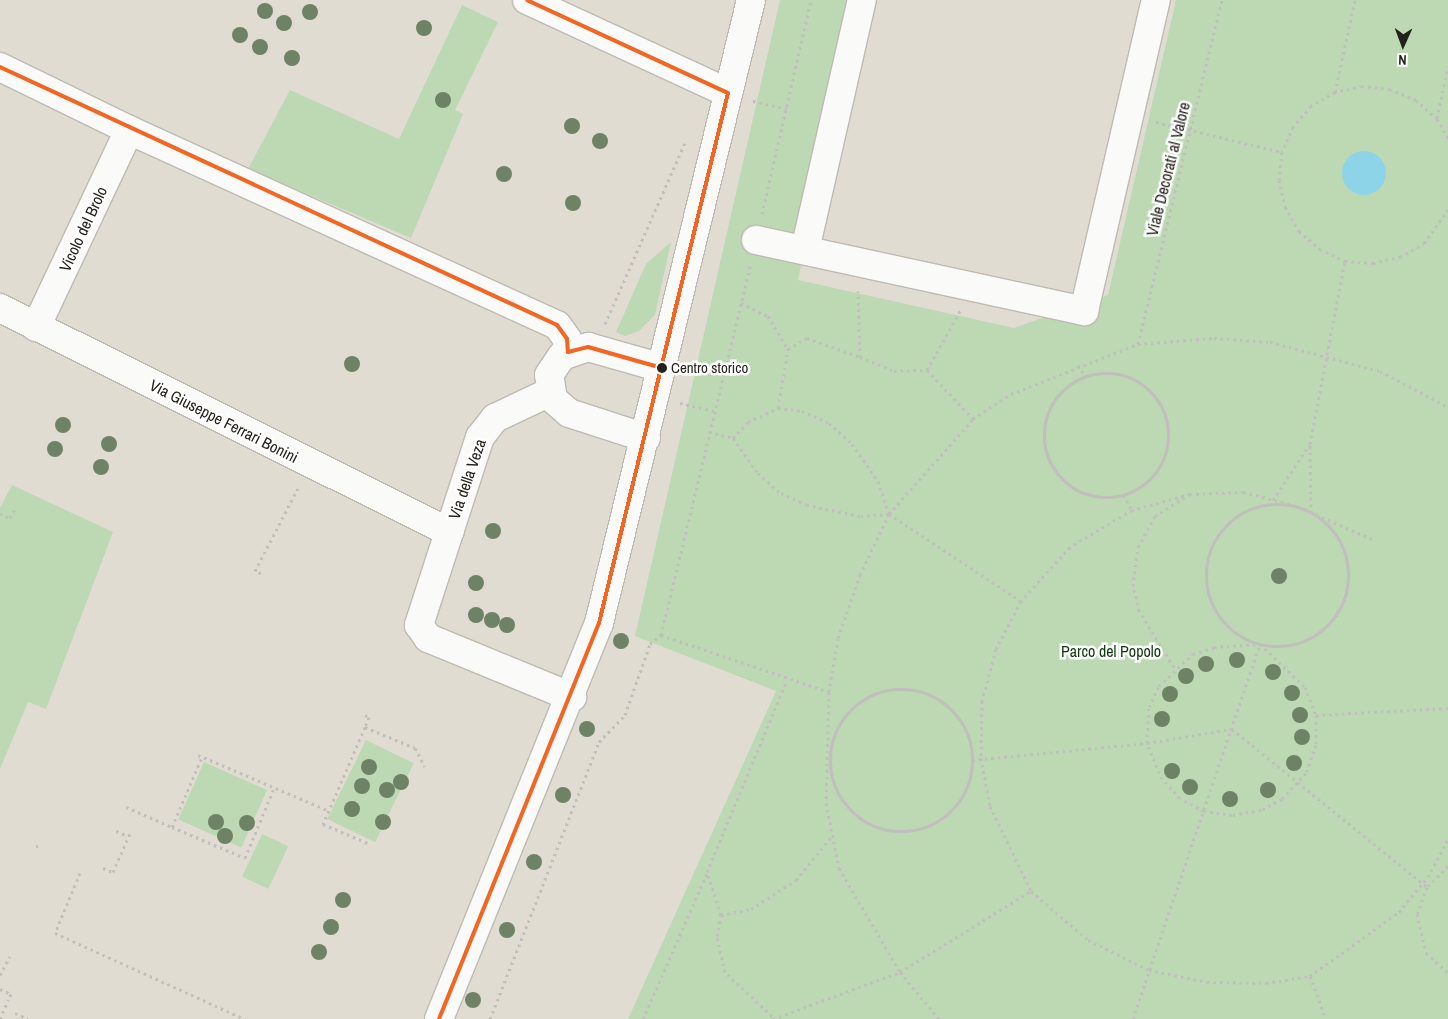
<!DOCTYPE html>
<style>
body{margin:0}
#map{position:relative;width:1448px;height:1019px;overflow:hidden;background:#e1dcd1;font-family:"Archivo Narrow",sans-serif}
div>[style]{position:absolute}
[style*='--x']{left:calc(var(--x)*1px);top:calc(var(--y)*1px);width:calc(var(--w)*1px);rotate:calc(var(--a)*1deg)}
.green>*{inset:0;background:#bcd9b3;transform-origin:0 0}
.water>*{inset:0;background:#8ed4e9}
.round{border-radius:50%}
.path>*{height:3px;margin-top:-1.5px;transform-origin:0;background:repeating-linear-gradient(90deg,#c1bfbc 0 2.5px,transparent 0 6.5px)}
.path>.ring{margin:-1.5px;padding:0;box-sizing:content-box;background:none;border:3px solid #c1bfbc;border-radius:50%}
.roads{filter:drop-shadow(1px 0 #bebab2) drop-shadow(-1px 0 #bebab2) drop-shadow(0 1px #bebab2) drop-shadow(0 -1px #bebab2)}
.minor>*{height:28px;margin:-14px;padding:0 14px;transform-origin:14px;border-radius:14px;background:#fafaf8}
.path-bridge>*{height:3px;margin-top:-1.5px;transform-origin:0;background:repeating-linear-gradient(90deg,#c1bfbc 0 2.5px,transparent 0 6.5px)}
.bus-1>*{height:4px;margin:-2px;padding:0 2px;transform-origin:2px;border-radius:2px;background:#f26522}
.trees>*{width:16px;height:16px;margin:-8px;border-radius:50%;background:#6e8266}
.dots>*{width:14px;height:14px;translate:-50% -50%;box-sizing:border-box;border:2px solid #fff;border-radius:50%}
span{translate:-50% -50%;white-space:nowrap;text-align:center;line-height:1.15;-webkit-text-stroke:5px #fff;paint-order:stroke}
.bus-label{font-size:15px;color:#24211a}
.left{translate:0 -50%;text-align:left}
.street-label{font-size:16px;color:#24211a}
.park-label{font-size:16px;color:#0f380e}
.north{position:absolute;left:1378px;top:20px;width:50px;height:50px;-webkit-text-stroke:4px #fff;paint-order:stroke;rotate:182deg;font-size:14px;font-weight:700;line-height:20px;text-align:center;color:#24211a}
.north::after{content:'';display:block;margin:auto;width:18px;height:22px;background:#24211a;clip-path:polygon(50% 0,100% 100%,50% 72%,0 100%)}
</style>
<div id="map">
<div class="green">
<div style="clip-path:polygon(780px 0,859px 0,798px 280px,1014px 328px,1108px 295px,1176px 0,1448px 0,1448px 1019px,628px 1019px,776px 691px,635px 636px)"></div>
<div style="clip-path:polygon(462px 5px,498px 22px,455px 110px,463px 114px,411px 238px,248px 169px,290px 90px,399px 139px)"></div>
<div style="clip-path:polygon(671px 242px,655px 315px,639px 331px,625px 336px,616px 332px,646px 264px)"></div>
<div style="clip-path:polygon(12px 485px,113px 532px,46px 709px,28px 702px,0 769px,0 508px)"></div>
<div style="left:366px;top:740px;width:53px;height:88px;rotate:26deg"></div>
<div style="left:204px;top:762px;width:69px;height:63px;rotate:24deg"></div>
<div style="left:262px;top:834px;width:29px;height:47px;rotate:25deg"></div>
</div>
<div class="water">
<div class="round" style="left:1342px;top:151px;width:44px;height:44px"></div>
</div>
<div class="path">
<div style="--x:1335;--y:92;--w:94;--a:-77.7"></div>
<div style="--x:753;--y:101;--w:35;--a:13"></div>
<div style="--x:1437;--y:118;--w:52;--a:-77.8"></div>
<div style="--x:1156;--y:122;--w:130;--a:13.4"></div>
<div style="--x:1448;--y:138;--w:22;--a:-120"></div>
<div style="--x:1437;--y:119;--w:28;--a:-138"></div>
<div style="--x:1416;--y:100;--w:28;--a:-157"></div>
<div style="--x:1390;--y:89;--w:28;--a:-174"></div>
<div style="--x:1362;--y:86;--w:28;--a:167"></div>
<div style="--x:1335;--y:92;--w:28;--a:150"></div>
<div style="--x:1311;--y:106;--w:28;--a:131"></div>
<div style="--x:1293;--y:127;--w:27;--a:114"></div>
<div style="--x:1282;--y:152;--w:28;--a:96"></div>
<div style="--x:1279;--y:180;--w:28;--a:77"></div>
<div style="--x:1285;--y:207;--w:28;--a:60"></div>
<div style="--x:1299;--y:231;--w:28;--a:41"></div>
<div style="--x:1320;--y:249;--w:28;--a:26"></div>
<div style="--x:1345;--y:261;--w:28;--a:4"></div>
<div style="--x:1373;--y:263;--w:28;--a:-13"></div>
<div style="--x:1400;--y:257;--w:28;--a:-30"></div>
<div style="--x:1424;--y:243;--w:41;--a:-54"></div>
<div style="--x:762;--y:214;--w:220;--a:-77.1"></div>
<div style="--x:741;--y:303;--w:30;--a:26"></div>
<div style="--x:768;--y:316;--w:39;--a:59"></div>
<div style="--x:605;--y:324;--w:201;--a:-66.2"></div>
<div style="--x:1138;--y:344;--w:354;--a:-76.3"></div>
<div style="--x:860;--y:357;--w:37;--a:22"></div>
<div style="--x:894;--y:371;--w:33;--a:-2"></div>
<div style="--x:927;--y:370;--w:67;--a:46.8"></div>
<div style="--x:1078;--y:365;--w:13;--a:58"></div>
<div style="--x:927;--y:370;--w:68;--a:-60.8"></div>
<div class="ring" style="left:1044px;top:373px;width:121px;height:121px"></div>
<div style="--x:680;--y:403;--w:35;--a:13"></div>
<div style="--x:778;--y:408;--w:24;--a:7"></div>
<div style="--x:802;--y:411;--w:30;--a:24"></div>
<div style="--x:829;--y:423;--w:31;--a:42"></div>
<div style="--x:852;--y:444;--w:45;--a:54.9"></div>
<div style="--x:878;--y:481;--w:35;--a:72"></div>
<div style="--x:889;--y:514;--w:29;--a:176"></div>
<div style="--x:860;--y:516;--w:54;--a:-168.3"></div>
<div style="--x:807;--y:505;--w:31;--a:-155"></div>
<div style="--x:779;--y:492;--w:30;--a:-138"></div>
<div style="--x:757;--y:472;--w:42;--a:-125.2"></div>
<div style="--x:733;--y:438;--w:22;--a:-47"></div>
<div style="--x:748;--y:422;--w:33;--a:-25"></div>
<div style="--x:778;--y:408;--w:60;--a:-80.4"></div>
<div style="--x:788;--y:349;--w:22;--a:-30"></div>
<div style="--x:807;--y:338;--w:56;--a:19.7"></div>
<div style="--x:860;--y:357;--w:66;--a:-91.7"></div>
<div style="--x:709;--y:432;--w:25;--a:14"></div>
<div style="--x:1123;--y:495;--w:17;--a:59"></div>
<div style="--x:1273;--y:500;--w:66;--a:-56.8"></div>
<div class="ring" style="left:1206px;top:504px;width:139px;height:139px"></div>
<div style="--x:0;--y:513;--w:11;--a:27"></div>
<div style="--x:10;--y:518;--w:13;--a:-61"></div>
<div style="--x:1311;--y:513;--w:69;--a:-90.8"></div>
<div style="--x:1310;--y:444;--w:186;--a:-79.2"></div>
<div style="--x:889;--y:514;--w:158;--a:33.4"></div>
<div style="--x:1372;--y:539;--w:83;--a:-156.5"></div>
<div style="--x:1296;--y:506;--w:54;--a:-164.9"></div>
<div style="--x:1244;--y:492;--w:54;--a:177.9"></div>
<div style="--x:1190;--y:494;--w:60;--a:164.6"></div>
<div style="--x:1132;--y:510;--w:72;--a:149.2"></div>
<div style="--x:1070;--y:547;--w:73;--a:132.2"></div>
<div style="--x:1021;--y:601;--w:54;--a:117.5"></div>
<div style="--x:996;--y:649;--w:54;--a:105.1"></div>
<div style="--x:982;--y:701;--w:57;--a:91"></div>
<div style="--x:981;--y:758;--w:49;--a:79.4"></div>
<div style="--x:990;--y:806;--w:94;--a:64.2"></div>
<div style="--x:1031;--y:891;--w:75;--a:40.7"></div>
<div style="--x:1088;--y:940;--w:68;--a:26.2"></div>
<div style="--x:1149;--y:970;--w:59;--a:11.7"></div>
<div style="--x:1207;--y:982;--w:59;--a:1"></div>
<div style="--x:1266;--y:983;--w:45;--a:-9"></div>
<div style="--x:1310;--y:976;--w:110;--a:-35.7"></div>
<div style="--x:1399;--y:912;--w:45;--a:-50.4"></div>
<div style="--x:1428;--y:877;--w:43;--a:-62.2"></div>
<div style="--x:261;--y:573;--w:6;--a:-162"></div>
<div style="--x:255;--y:571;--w:93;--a:-62.6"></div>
<div style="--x:661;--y:635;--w:177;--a:18.7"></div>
<div style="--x:829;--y:692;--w:111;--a:91.5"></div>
<div style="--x:826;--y:803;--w:66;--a:78.7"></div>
<div style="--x:839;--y:868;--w:121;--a:59.6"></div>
<div style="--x:900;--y:972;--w:61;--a:50.3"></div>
<div style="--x:1260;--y:644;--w:62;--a:43.7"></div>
<div style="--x:1305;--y:687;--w:30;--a:69"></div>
<div style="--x:1316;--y:715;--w:30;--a:90"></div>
<div style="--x:1316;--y:745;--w:30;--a:110"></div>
<div style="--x:1306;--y:773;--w:35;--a:133"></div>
<div style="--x:1282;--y:799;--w:24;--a:152"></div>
<div style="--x:1261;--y:810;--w:29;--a:170"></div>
<div style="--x:1232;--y:815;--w:28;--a:-172"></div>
<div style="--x:1204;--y:811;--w:27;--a:-152"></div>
<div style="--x:1180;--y:798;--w:26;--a:-133"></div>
<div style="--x:1162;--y:779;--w:39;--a:-113"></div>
<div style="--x:1147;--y:743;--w:36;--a:-87"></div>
<div style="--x:1149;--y:707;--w:23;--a:-65"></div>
<div style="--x:1159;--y:686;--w:47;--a:-43.3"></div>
<div style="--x:1193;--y:654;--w:22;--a:-18"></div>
<div style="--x:1214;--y:647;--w:46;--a:-3.7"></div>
<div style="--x:1174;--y:667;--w:66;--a:-122"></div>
<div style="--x:1139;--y:611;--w:26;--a:-103"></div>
<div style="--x:1133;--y:586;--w:39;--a:-83"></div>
<div style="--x:1138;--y:547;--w:35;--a:-61"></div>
<div style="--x:1155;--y:516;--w:38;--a:-32"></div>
<div class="ring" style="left:830px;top:689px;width:139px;height:139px"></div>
<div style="--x:829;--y:692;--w:55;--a:-80.5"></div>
<div style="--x:838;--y:638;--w:67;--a:-70.8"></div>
<div style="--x:860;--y:575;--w:68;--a:-64.6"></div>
<div style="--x:889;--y:514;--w:127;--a:-48.5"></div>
<div style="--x:973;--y:419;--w:45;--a:-33.3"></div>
<div style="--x:1011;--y:394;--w:136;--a:-21.5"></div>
<div style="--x:1138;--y:344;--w:76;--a:-4.5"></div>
<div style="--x:1214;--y:338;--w:56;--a:4.1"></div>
<div style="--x:1270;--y:342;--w:114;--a:14.8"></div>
<div style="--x:1380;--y:371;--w:77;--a:27.9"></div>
<div style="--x:365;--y:715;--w:4;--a:27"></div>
<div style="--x:369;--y:717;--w:11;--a:112"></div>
<div style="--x:365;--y:727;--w:54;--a:22.8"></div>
<div style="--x:415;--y:748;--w:21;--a:62"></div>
<div style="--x:1316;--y:715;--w:132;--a:-3"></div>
<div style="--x:365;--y:727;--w:106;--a:113.4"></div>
<div style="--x:323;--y:824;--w:51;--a:23.1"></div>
<div style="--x:198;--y:755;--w:142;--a:23.1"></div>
<div style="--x:972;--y:760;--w:176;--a:-5.5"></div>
<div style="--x:1147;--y:743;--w:86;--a:-9.4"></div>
<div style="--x:1232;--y:729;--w:251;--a:39"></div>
<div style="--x:126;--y:807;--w:50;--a:23.5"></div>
<div style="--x:172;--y:827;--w:76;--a:-66.8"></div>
<div style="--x:172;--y:827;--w:79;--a:23"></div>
<div style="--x:245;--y:858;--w:76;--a:-67.5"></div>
<div style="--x:116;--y:831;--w:13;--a:23"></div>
<div style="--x:36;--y:846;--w:6;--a:0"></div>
<div style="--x:1448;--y:866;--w:30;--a:135"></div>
<div style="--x:1427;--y:887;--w:29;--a:110"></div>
<div style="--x:1417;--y:914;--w:40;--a:77"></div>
<div style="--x:1426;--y:953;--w:30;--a:42"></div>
<div style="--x:103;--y:868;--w:11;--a:22"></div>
<div style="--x:113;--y:872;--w:45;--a:-66.3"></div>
<div style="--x:80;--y:873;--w:65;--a:112.6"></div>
<div style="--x:55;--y:933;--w:209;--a:24.4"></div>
<div style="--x:721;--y:915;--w:31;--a:-11"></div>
<div style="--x:751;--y:909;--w:54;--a:-32.8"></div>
<div style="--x:796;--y:880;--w:57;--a:-50.7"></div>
<div style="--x:0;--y:975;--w:21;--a:-62"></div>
<div style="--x:1310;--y:976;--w:46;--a:69.6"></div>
<div style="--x:0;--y:989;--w:12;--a:24"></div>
<div style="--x:11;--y:994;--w:7;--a:117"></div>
<div style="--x:15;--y:1013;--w:14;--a:25"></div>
<div style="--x:772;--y:1016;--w:64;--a:-136.9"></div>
<div style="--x:725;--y:972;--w:37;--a:-103"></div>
<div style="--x:717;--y:936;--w:21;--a:-79"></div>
<div style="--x:721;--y:915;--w:45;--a:-108"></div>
<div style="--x:707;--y:872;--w:208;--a:-67.4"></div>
<div style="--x:490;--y:1019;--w:298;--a:-68.5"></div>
<div style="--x:599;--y:742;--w:37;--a:-46"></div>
<div style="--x:625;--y:715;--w:75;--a:-70.6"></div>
<div style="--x:650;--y:644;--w:14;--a:-39"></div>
<div style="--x:661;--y:635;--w:380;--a:-76.4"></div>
<div style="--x:643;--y:1019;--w:159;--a:-66.3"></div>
<div style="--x:773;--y:1019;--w:135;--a:-20.3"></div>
<div style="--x:900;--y:972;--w:154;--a:-31.7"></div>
<div style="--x:1133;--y:1019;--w:396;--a:-71.3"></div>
</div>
<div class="roads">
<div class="minor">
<div style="--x:527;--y:0;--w:221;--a:24.8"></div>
<div style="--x:0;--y:67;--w:144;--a:26"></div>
<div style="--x:129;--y:130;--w:470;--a:24.5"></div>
<div style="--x:557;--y:325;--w:17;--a:54"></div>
<div style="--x:567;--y:339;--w:13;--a:86"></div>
<div style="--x:756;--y:240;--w:336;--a:12.2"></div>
<div style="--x:1084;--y:311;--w:319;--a:-77"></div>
<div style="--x:805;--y:250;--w:256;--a:-77.2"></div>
<div style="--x:0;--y:308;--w:502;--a:26.51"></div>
<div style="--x:36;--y:327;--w:218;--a:-64.7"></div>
<div style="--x:550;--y:392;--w:61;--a:154.7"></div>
<div style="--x:495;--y:418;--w:24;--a:128"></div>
<div style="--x:480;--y:437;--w:198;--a:108"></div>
<div style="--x:419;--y:625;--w:16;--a:55"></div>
<div style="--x:428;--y:638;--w:156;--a:22.3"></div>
<div style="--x:646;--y:438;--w:81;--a:-162"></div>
<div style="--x:569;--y:413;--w:21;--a:-139"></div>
<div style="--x:553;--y:399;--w:24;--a:-99"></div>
<div style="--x:549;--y:375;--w:23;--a:-56"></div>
<div style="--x:562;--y:356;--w:28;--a:-19"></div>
<div style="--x:588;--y:347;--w:77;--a:15.8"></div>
<div style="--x:439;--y:1019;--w:427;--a:-68"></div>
<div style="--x:599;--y:623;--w:641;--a:-76.29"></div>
</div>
</div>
<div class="path-bridge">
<div style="--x:0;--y:1019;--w:21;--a:-67"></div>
</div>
<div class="bus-1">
<div style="--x:0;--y:67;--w:614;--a:24.85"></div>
<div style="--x:557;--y:325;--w:17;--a:54"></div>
<div style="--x:567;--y:339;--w:13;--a:86"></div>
<div style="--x:568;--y:352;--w:21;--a:-14"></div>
<div style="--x:588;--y:347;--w:77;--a:15.8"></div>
<div style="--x:439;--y:1019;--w:427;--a:-68"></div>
<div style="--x:599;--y:623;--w:545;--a:-76.32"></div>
<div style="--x:728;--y:93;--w:221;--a:-155.2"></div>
</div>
<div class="trees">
<div style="left:265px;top:11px"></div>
<div style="left:310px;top:12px"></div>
<div style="left:284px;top:23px"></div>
<div style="left:424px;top:28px"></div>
<div style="left:240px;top:35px"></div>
<div style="left:260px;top:47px"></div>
<div style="left:292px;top:58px"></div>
<div style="left:443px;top:100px"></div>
<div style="left:572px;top:126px"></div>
<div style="left:600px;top:141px"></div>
<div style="left:504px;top:174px"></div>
<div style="left:573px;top:203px"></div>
<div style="left:352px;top:364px"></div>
<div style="left:63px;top:425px"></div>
<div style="left:109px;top:444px"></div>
<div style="left:55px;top:449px"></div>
<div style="left:101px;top:467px"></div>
<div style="left:493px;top:531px"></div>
<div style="left:1279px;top:576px"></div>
<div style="left:476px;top:583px"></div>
<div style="left:476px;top:615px"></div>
<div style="left:492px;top:620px"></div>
<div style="left:507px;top:625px"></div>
<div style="left:621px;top:641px"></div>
<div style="left:1237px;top:660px"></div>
<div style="left:1206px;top:664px"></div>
<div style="left:1273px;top:672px"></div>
<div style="left:1186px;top:676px"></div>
<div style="left:1292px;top:693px"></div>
<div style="left:1170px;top:694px"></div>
<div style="left:1300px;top:715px"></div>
<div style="left:1162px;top:719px"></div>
<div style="left:587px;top:729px"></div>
<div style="left:1302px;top:737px"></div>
<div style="left:1294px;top:763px"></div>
<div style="left:369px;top:767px"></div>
<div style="left:1172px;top:771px"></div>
<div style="left:401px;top:782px"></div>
<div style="left:362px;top:786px"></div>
<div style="left:1190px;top:787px"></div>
<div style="left:387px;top:790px"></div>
<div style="left:1268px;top:790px"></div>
<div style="left:563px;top:795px"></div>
<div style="left:1230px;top:799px"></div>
<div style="left:352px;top:809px"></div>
<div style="left:216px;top:822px"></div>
<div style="left:383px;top:822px"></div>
<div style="left:247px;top:823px"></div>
<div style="left:225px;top:836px"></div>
<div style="left:534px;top:862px"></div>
<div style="left:343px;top:900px"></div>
<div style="left:331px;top:927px"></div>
<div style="left:507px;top:930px"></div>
<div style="left:319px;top:952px"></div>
<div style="left:473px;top:1000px"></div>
</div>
<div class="dots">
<div style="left:662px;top:368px;background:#24211a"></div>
</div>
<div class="bus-label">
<span class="left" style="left:671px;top:368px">Centro storico</span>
</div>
<div class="street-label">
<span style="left:1168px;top:169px;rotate:-76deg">Viale Decorati al Valore</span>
<span style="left:83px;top:229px;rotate:-65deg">Vicolo del Brolo</span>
<span style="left:224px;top:421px;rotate:27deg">Via Giuseppe Ferrari Bonini</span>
<span style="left:467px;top:479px;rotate:-71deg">Via della Veza</span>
</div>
<div class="park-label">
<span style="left:1111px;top:651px">Parco del Popolo</span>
</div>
<div class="north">N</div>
</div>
